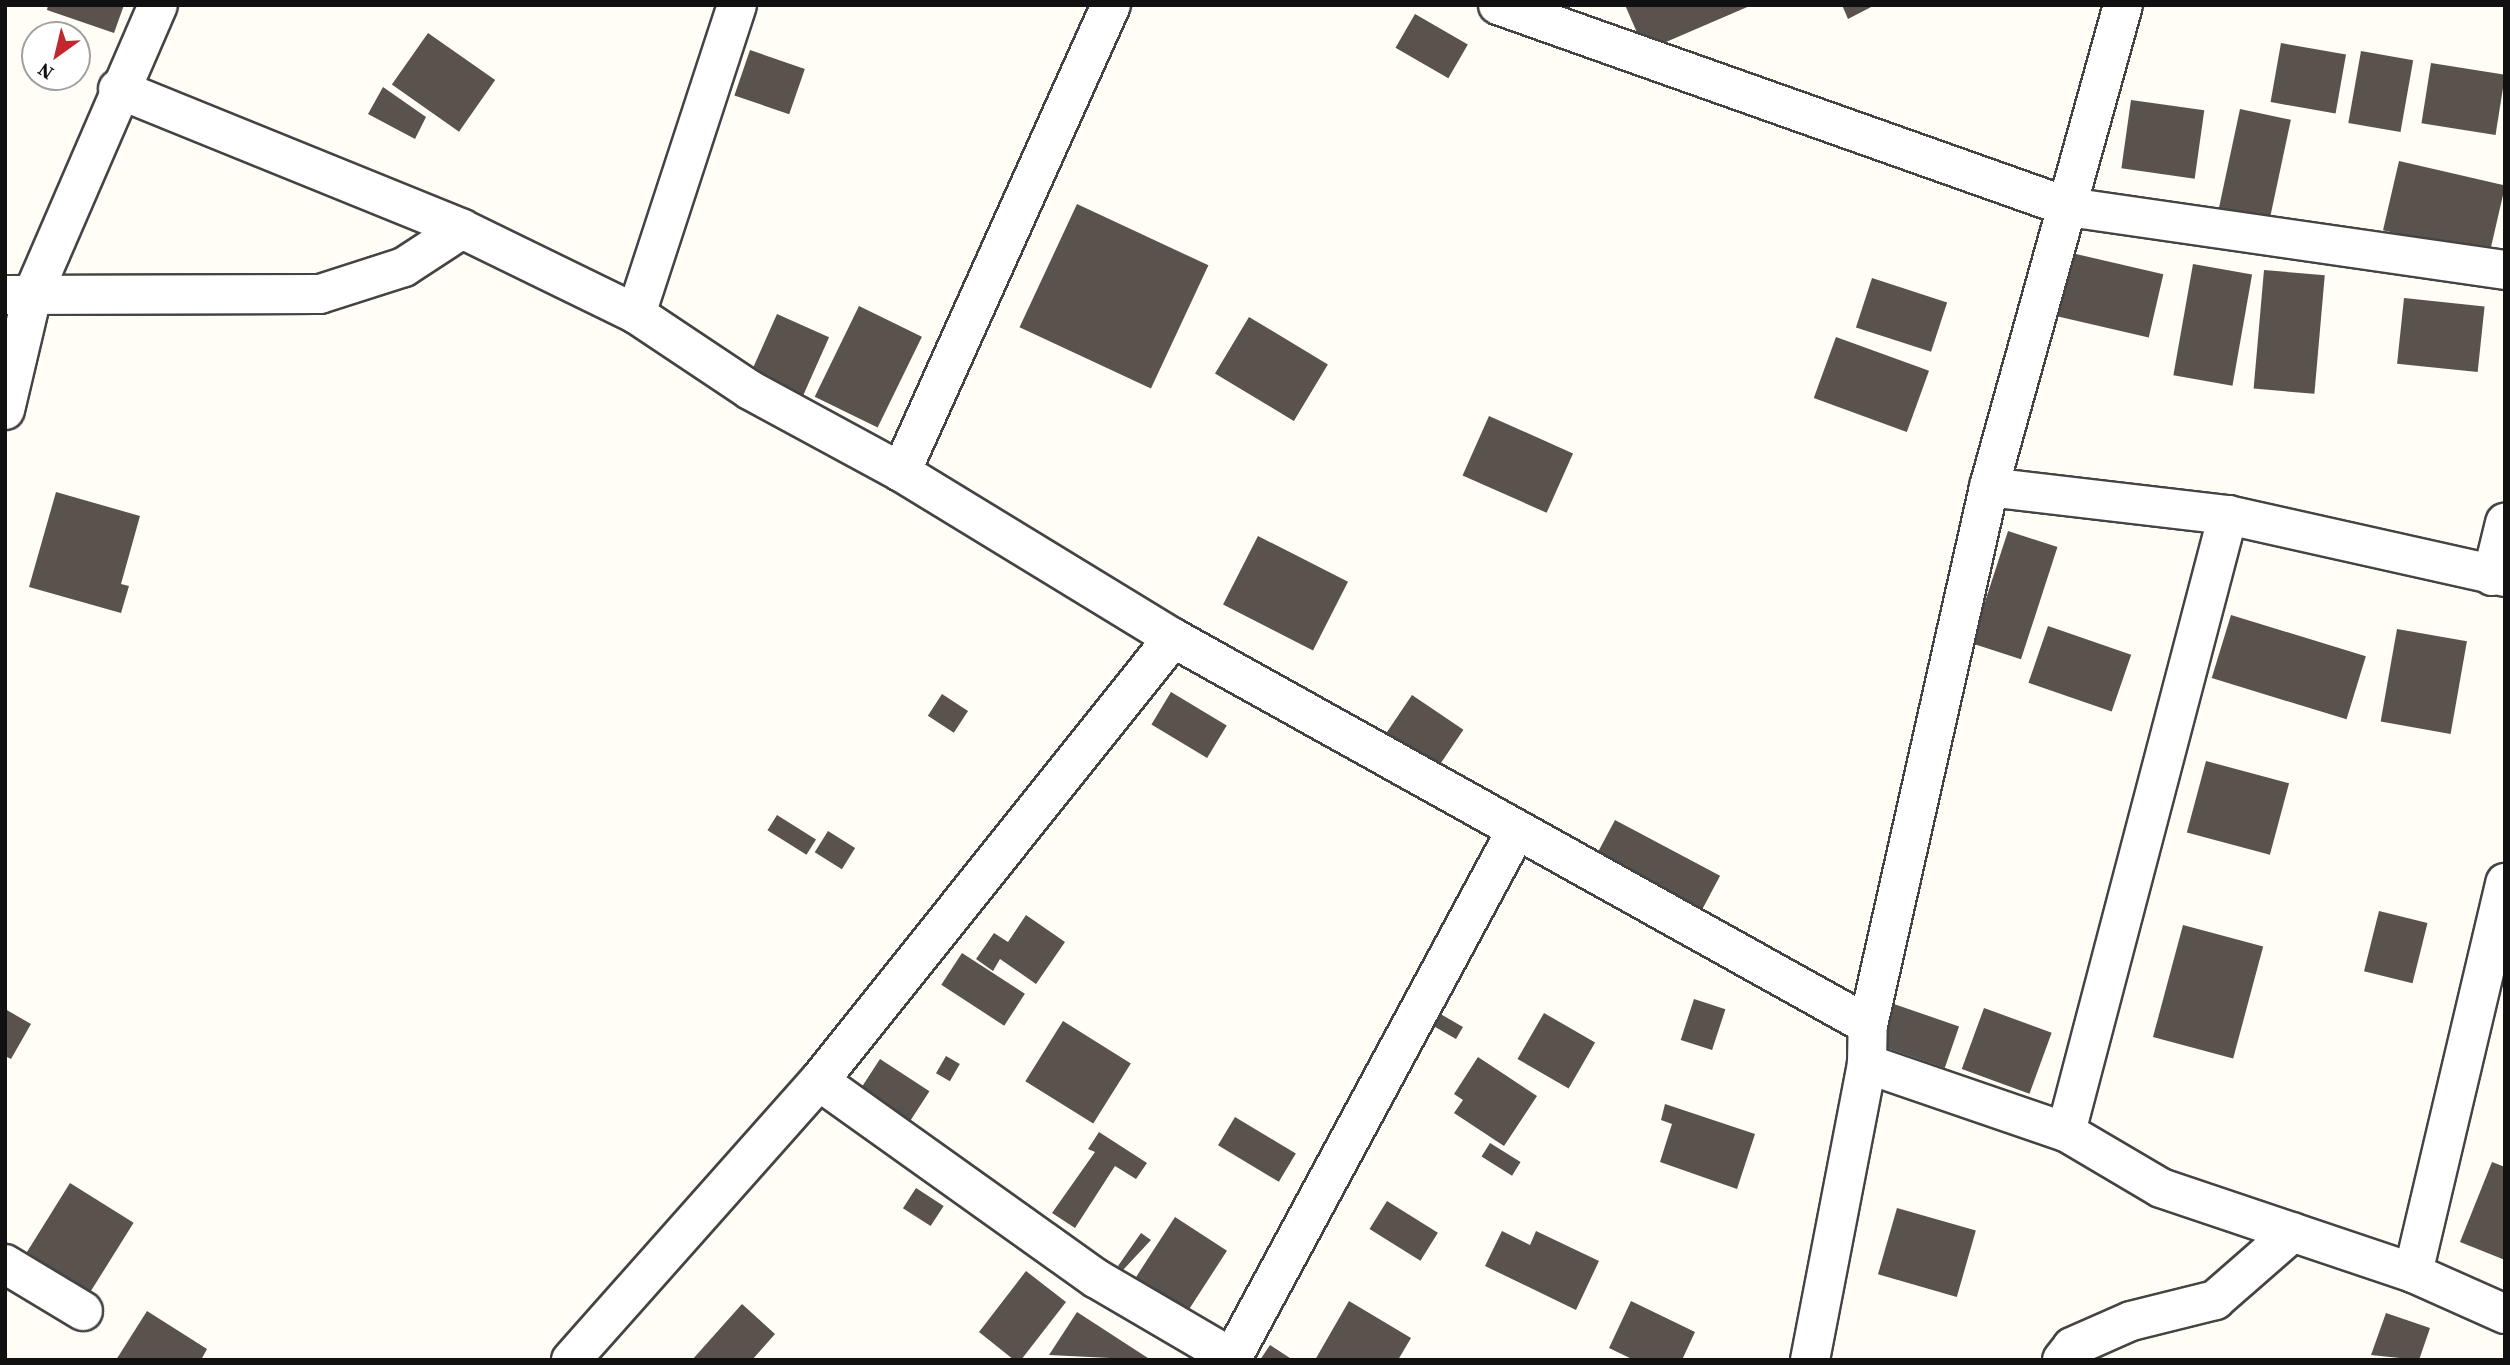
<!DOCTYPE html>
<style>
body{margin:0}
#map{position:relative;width:2510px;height:1365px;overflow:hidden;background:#fffdf5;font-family:"Source Serif 4",serif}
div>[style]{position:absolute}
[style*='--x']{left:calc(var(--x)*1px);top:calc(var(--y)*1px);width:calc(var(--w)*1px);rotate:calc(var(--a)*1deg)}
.building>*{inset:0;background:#5a524d;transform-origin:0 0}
.roads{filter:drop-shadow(2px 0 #444) drop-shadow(-2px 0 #444) drop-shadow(0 2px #444) drop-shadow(0 -2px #444)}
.minor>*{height:38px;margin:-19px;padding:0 19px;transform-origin:19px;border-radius:19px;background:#fff}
span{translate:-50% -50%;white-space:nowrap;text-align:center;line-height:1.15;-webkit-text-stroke:7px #fff;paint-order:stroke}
.frame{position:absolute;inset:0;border:7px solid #111;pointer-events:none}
.north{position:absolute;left:21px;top:21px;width:70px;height:70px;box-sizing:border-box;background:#fff;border:2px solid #a0a0a0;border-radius:50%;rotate:214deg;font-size:19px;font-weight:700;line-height:28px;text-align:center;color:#111}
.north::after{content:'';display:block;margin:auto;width:24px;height:32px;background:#c4262e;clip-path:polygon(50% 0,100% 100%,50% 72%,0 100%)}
</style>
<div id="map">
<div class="building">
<div style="clip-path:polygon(48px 5px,124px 5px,114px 33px,47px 10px)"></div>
<div style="clip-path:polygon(1625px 5px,1752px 5px,1645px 51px)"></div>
<div style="clip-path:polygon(1842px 5px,1875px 5px,1848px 19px)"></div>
<div style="left:1415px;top:14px;width:61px;height:39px;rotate:30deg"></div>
<div style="left:428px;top:33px;width:82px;height:63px;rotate:35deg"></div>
<div style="left:2281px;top:43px;width:66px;height:60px;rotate:10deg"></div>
<div style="left:750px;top:50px;width:58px;height:48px;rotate:19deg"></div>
<div style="left:2361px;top:51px;width:53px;height:73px;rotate:10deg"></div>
<div style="left:2431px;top:63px;width:75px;height:61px;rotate:9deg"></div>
<div style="clip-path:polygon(383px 87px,426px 117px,415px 139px,368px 114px)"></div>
<div style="left:2131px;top:100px;width:74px;height:69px;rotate:8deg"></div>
<div style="left:2240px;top:109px;width:52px;height:103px;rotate:12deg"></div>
<div style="left:2399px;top:161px;width:109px;height:71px;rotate:13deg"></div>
<div style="left:1077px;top:204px;width:145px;height:136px;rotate:25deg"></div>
<div style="left:2063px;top:251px;width:103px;height:65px;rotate:13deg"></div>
<div style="left:2193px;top:264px;width:60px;height:113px;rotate:10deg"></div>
<div style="left:2264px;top:270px;width:61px;height:119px;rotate:5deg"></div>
<div style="left:1872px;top:278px;width:79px;height:52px;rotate:18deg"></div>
<div style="left:2404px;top:298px;width:81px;height:66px;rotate:6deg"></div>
<div style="left:859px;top:306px;width:70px;height:101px;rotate:26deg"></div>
<div style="left:777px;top:314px;width:57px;height:75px;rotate:24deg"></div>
<div style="left:1249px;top:317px;width:92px;height:66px;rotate:31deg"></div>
<div style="left:1836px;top:337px;width:99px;height:65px;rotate:20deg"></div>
<div style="left:1489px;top:416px;width:92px;height:65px;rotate:24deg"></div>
<div style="clip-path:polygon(56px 492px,140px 516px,121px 584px,129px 586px,121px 613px,29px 587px)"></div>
<div style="left:2008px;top:531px;width:52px;height:118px;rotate:18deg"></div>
<div style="left:1258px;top:536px;width:101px;height:77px;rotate:27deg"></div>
<div style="left:2231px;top:615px;width:141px;height:66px;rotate:17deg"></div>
<div style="left:2048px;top:626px;width:88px;height:60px;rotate:19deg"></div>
<div style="left:2397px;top:629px;width:71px;height:94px;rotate:10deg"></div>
<div style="left:1171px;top:692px;width:65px;height:38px;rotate:31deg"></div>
<div style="left:942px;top:694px;width:31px;height:26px;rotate:33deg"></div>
<div style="left:1412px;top:695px;width:62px;height:57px;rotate:34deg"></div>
<div style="left:2206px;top:761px;width:86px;height:74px;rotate:15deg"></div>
<div style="left:777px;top:815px;width:46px;height:18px;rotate:32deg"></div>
<div style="left:1615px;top:820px;width:119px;height:43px;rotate:28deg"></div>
<div style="left:828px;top:831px;width:32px;height:25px;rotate:32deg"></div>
<div style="left:2379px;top:911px;width:50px;height:62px;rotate:14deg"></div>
<div style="clip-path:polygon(1026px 915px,1065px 942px,1036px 984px,1000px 959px,993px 971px,976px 959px,994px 933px,1008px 942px)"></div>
<div style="left:2183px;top:925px;width:83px;height:116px;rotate:15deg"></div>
<div style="left:962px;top:953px;width:75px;height:38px;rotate:33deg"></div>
<div style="left:1694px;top:999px;width:33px;height:43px;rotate:18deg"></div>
<div style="left:1891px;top:1003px;width:72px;height:44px;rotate:19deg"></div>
<div style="left:1984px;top:1008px;width:72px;height:65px;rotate:20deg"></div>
<div style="clip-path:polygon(5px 1009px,31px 1024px,11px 1059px,5px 1056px)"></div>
<div style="left:1437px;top:1012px;width:30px;height:14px;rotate:30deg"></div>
<div style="left:1544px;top:1013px;width:59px;height:53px;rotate:30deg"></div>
<div style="left:1063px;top:1021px;width:80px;height:71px;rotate:32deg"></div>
<div style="left:946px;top:1056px;width:16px;height:20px;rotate:30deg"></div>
<div style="clip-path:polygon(1478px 1057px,1537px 1096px,1504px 1146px,1454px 1113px,1463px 1100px,1454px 1094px)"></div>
<div style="left:880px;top:1059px;width:59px;height:37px;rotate:33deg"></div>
<div style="clip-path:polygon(1665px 1104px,1755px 1134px,1737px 1189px,1660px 1162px,1672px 1124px,1661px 1120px)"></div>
<div style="left:1235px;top:1117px;width:71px;height:33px;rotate:31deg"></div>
<div style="clip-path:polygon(1099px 1132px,1147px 1163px,1136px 1179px,1115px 1166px,1075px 1228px,1052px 1213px,1095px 1152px,1088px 1149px)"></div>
<div style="left:1490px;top:1143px;width:36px;height:16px;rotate:32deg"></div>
<div style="clip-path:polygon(2492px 1162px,2505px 1167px,2505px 1260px,2460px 1242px)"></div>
<div style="left:70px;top:1183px;width:75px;height:88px;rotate:32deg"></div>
<div style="left:916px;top:1188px;width:33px;height:24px;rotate:33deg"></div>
<div style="left:1387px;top:1201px;width:60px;height:33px;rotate:32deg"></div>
<div style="left:1897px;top:1208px;width:82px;height:69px;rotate:16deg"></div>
<div style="left:1175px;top:1217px;width:62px;height:72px;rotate:33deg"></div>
<div style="clip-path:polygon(1502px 1231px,1530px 1245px,1536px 1231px,1599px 1261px,1576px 1310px,1485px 1266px)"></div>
<div style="clip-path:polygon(1141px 1233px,1151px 1240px,1123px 1270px,1118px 1266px)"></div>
<div style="clip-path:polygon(1026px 1271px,1066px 1302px,1021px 1360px,1014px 1360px,979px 1332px)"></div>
<div style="clip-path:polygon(1349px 1301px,1411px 1338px,1398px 1360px,1315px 1360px)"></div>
<div style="clip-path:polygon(1631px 1301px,1695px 1332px,1682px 1360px,1634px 1360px,1609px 1348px)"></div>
<div style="clip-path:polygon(742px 1304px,775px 1334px,752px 1360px,692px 1360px)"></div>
<div style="clip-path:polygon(147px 1311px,207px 1349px,201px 1360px,116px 1360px)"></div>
<div style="clip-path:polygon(1077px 1312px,1151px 1360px,1049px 1355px)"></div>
<div style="clip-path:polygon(2386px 1313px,2430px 1328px,2419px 1360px,2371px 1355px)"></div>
<div style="clip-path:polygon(1270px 1345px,1293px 1360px,1260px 1360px)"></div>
</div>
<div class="roads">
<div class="minor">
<div style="--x:1498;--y:5;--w:605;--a:19.51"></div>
<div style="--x:2068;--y:207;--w:442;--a:8.2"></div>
<div style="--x:118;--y:89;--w:371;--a:22.1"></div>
<div style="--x:462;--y:229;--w:194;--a:26"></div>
<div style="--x:636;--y:314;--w:137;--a:33.7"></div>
<div style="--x:750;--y:390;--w:172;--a:28.5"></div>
<div style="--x:901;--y:472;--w:319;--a:31.4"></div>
<div style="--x:1173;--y:638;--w:795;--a:29.11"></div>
<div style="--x:5;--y:295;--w:315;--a:-0.2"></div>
<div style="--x:320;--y:294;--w:88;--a:-17.8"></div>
<div style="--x:404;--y:267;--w:69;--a:-33.2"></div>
<div style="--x:636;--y:314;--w:325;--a:-71.9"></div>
<div style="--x:5;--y:410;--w:117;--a:-76.7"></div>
<div style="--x:32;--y:296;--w:317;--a:-66.6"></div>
<div style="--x:901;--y:472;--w:512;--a:-65.79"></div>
<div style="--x:1989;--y:487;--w:241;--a:6.7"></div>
<div style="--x:2228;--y:515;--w:284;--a:12.6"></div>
<div style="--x:2492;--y:576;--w:55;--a:-76.2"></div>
<div style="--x:1867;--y:1064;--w:210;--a:18.9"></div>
<div style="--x:2066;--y:1132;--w:110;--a:30.5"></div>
<div style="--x:2161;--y:1188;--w:266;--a:18.6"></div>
<div style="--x:2413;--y:1273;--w:101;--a:24"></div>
<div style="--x:819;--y:1081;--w:341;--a:35.5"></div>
<div style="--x:1097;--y:1279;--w:156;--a:30.3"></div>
<div style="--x:2066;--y:1132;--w:638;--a:-75.29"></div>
<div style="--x:5;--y:1264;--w:91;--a:31.1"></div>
<div style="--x:2413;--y:1273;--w:401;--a:-76.7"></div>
<div style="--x:571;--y:1360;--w:373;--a:-48.4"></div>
<div style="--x:819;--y:1081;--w:567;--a:-51.37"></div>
<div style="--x:1231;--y:1360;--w:601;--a:-61.69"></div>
<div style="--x:1810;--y:1360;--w:301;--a:-79.1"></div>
<div style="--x:1867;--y:1064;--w:39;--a:-89"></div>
<div style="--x:1868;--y:1025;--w:551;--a:-77.32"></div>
<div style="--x:1989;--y:487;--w:500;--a:-74.46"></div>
<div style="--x:2062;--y:1360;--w:16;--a:-52"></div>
<div style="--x:2072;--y:1347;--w:64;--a:-23.8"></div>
<div style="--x:2131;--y:1321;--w:87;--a:-14"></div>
<div style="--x:2215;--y:1300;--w:103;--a:-41.1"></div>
</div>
</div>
<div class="frame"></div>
<div class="north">N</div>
</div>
